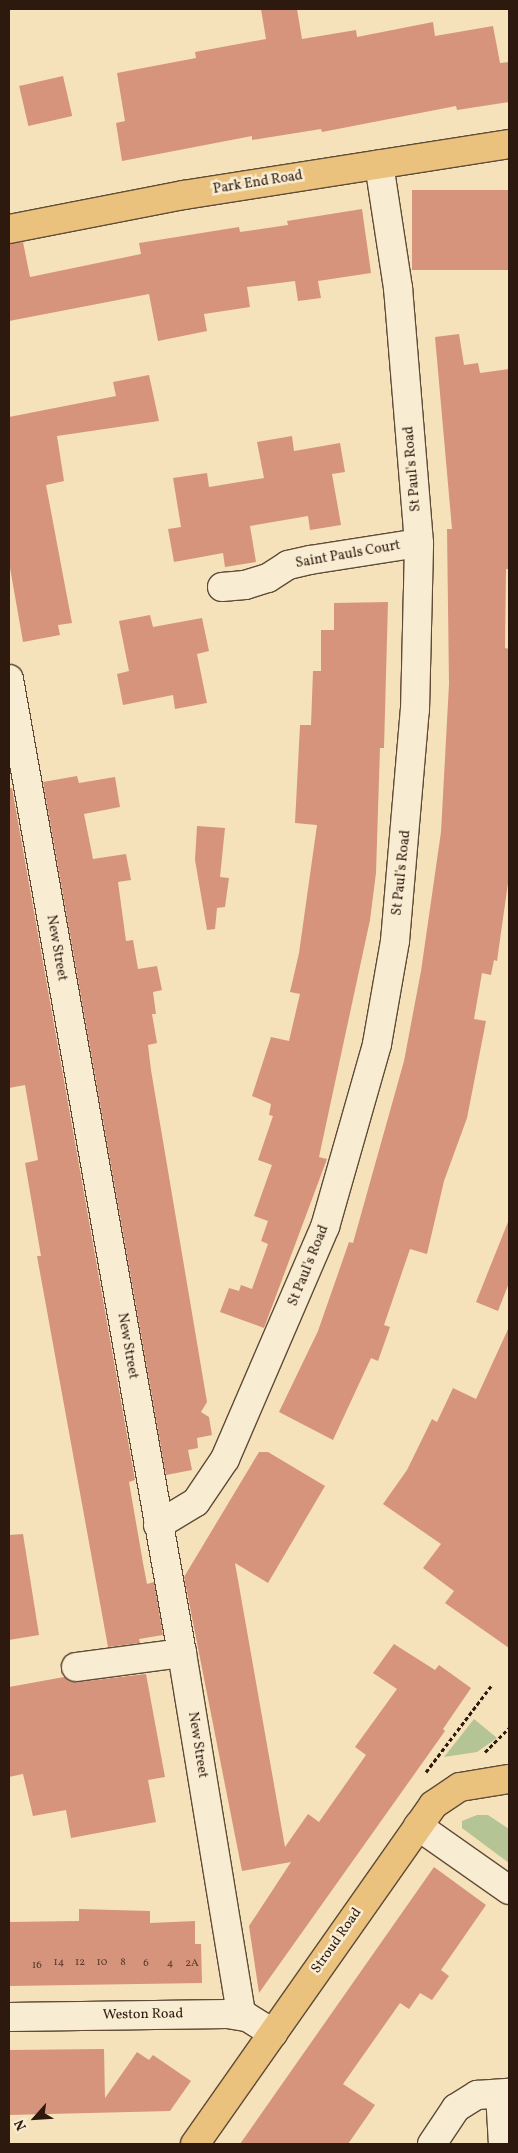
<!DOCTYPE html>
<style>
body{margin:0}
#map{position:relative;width:518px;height:2153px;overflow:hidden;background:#f5e2ba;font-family:Vollkorn,serif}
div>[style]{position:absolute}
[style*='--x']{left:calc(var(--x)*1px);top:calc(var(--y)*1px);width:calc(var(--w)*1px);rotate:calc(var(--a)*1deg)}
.green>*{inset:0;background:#b5c495}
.building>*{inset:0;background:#d6947c;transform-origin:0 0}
.path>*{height:3px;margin-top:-1.5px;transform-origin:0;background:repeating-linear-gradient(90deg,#2d190d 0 4px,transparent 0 6.5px)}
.roads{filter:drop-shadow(1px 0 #5f4b38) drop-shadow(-1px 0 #5f4b38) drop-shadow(0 1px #5f4b38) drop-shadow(0 -1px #5f4b38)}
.minor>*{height:28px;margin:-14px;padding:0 14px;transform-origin:14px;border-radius:14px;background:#f8ecd2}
.major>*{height:28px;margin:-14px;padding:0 14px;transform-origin:14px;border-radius:14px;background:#eac17d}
span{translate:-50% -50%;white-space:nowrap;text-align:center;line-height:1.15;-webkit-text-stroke:5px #f8ecd2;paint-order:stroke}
.number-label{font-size:11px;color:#573829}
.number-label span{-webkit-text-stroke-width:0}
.street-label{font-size:14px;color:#2d190d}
.frame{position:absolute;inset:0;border:10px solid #2d190d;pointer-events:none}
.north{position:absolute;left:10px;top:2093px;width:50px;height:50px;-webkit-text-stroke:4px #f8ecd2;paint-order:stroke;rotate:244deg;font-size:14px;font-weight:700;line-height:20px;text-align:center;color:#2d190d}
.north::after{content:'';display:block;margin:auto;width:18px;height:22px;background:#2d190d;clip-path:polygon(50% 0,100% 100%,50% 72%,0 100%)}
</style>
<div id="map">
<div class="green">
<div style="clip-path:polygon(474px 1719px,497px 1738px,477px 1752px,444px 1757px)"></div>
<div style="clip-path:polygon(477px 1815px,488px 1815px,509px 1829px,509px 1863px,462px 1828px,462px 1821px)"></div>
</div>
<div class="building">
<div style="clip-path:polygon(261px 9px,297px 9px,302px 39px,356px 30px,357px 37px,433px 22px,435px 36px,493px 26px,500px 63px,509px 62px,509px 102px,457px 110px,456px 106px,322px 132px,321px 129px,252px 140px,252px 136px,122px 161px,116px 123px,125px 121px,117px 73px,196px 58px,195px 52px,266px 39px)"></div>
<div style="left:63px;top:76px;width:41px;height:45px;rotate:77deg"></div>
<div style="left:509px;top:190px;width:80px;height:97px;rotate:90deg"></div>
<div style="clip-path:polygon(362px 209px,371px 273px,318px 281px,321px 298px,298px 301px,295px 281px,247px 287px,250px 307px,204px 314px,207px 331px,158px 341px,149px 294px,9px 321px,9px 244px,23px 242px,30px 277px,141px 254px,139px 243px,239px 227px,240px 232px,288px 225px,287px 221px)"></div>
<div style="clip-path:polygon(459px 334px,464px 365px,478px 363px,480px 373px,509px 369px,509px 569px,506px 569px,505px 648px,509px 649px,509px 876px,497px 961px,494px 960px,491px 975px,482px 973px,474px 1019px,486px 1021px,467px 1118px,444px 1181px,427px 1254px,410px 1249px,384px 1325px,390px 1327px,378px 1361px,371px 1358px,333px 1440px,279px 1412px,318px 1331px,349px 1242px,353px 1243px,404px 1061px,421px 971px,441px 832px,449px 684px,447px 529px,452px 529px,435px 337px)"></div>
<div style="clip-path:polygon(149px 375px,159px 421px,57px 436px,64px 481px,46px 485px,72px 623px,58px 625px,60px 635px,23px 642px,9px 562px,9px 417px,116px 396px,113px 382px)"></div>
<div style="clip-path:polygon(292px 436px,294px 451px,340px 443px,345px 472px,332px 474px,341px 525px,310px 530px,308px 516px,250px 526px,256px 562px,225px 567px,223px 553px,174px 562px,168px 529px,181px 527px,173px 478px,207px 473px,209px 487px,264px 478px,257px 442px)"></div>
<div style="clip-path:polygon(388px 602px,384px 748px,380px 748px,376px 873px,370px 920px,319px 1157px,327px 1159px,264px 1328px,220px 1312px,229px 1288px,239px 1291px,241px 1285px,252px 1289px,268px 1244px,261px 1241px,268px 1221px,254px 1216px,272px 1165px,258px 1160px,273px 1116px,269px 1115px,271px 1104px,252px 1096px,271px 1037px,289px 1041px,300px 994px,290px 992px,299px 953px,317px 825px,295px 823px,300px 725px,311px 725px,313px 671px,321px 671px,321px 630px,334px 630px,334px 603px)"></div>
<div style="clip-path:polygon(150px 615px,153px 627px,202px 618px,209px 651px,197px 654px,207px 703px,175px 709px,173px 695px,123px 705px,117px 674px,129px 671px,119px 621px)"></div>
<div style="clip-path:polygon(77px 776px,79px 783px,115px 777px,120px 807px,84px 814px,93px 859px,126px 854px,131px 880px,118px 882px,126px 941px,133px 940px,138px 969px,157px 966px,162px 990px,153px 992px,156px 1014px,152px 1014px,157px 1043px,148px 1045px,151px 1070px,207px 1402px,201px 1412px,209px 1417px,212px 1435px,197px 1438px,198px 1448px,188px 1450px,192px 1470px,166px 1475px,43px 782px)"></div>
<div style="clip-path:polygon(9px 788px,12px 788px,135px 1480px,129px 1482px,143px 1563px,147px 1584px,154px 1582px,163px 1635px,139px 1639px,140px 1643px,108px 1647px,37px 1256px,41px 1256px,25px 1163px,38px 1160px,25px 1085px,9px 1088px)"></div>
<div style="clip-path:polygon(197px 826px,225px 828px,220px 877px,229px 878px,225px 907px,217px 908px,215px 929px,207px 930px,195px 860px)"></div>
<div style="clip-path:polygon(508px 1222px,509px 1283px,498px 1311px,476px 1302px)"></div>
<div style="clip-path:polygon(509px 1327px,509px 1648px,445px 1603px,454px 1591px,423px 1568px,441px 1544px,383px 1504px,407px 1470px,432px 1419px,437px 1422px,453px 1388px,476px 1399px)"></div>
<div style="clip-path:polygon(259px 1452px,268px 1452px,325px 1486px,268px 1583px,235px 1563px,285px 1847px,308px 1814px,319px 1822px,366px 1755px,355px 1747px,397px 1689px,373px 1673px,394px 1644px,435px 1670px,439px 1665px,471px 1688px,443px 1729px,445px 1731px,259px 1993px,249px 1926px,291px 1862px,242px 1871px,184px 1577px)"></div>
<div style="clip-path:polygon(23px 1534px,39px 1635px,9px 1640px,9px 1535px)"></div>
<div style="clip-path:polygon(146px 1674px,165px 1777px,148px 1780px,156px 1822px,71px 1838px,66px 1810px,33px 1816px,23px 1774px,9px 1777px,9px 1687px,64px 1677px,78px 1682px)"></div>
<div style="clip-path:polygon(434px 1867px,486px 1905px,441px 1970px,449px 1976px,432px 2000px,420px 1993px,409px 2009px,400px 2003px,343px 2084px,375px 2105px,348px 2144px,240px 2144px)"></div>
<div style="clip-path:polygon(79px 1909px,150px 1911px,150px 1923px,195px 1921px,195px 1944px,201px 1944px,202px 1983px,9px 1986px,9px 1922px,79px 1921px)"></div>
<div style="clip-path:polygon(104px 2049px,105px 2098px,137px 2052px,149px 2060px,153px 2055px,191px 2081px,170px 2111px,9px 2115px,9px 2050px)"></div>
</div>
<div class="path">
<div style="--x:485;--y:1752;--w:34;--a:-45"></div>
<div style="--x:426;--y:1772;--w:108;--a:-52.9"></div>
</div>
<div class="roads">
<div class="minor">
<div style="--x:222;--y:587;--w:23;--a:-5"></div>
<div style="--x:245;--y:585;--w:24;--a:-17"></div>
<div style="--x:268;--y:578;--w:24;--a:-33"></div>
<div style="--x:288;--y:565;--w:23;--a:-13"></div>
<div style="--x:310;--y:560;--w:110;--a:-8.9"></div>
<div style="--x:9;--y:679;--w:989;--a:79.93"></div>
<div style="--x:182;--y:1653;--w:367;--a:80.7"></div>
<div style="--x:158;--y:1525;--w:44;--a:-31.2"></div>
<div style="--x:196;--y:1502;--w:52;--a:-56"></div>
<div style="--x:225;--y:1459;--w:253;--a:-66.7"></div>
<div style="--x:325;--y:1227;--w:190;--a:-74.1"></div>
<div style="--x:377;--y:1044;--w:105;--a:-80.1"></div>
<div style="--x:395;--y:941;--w:232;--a:-85.1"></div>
<div style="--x:415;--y:710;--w:167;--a:-88.6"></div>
<div style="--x:419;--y:543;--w:256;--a:-94.7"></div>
<div style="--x:398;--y:288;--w:125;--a:-98.7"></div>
<div style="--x:76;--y:1667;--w:107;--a:-7.5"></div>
<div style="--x:418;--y:1826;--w:111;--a:35.1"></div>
<div style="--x:9;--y:2017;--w:218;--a:-0.8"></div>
<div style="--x:227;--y:2014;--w:20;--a:9"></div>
<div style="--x:247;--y:2017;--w:31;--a:32"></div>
<div style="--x:500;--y:2094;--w:50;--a:86.6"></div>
<div style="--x:432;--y:2144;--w:43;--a:-56.3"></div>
<div style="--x:456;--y:2108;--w:25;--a:-32"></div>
<div style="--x:477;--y:2095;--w:32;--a:-4"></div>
</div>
<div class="major">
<div style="--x:9;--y:229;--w:178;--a:-11"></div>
<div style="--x:184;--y:195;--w:329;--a:-8.9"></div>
<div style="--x:195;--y:2144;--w:414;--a:-54.9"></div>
<div style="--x:433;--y:1805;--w:32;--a:-34"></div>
<div style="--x:460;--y:1787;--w:50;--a:-9.3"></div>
</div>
</div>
<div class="number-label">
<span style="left:59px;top:1963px">14</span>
<span style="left:80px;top:1963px">12</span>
<span style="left:102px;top:1963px">10</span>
<span style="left:123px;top:1963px">8</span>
<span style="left:146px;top:1964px">6</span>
<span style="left:170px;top:1964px">4</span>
<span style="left:192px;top:1964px">2A</span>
<span style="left:37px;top:1966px">16</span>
</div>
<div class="street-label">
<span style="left:258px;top:183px;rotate:-9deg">Park End Road</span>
<span style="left:413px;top:469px;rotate:-95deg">St Paul's Road</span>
<span style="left:348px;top:555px;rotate:-10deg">Saint Pauls Court</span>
<span style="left:402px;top:873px;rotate:-84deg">St Paul's Road</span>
<span style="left:56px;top:948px;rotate:80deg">New Street</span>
<span style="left:309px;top:1266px;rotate:-68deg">St Paul's Road</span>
<span style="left:127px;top:1346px;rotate:80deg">New Street</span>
<span style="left:197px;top:1745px;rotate:81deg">New Street</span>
<span style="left:337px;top:1941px;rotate:-55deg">Stroud Road</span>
<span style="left:143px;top:2015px;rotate:-1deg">Weston Road</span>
</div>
<div class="frame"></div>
<div class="north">N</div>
</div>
